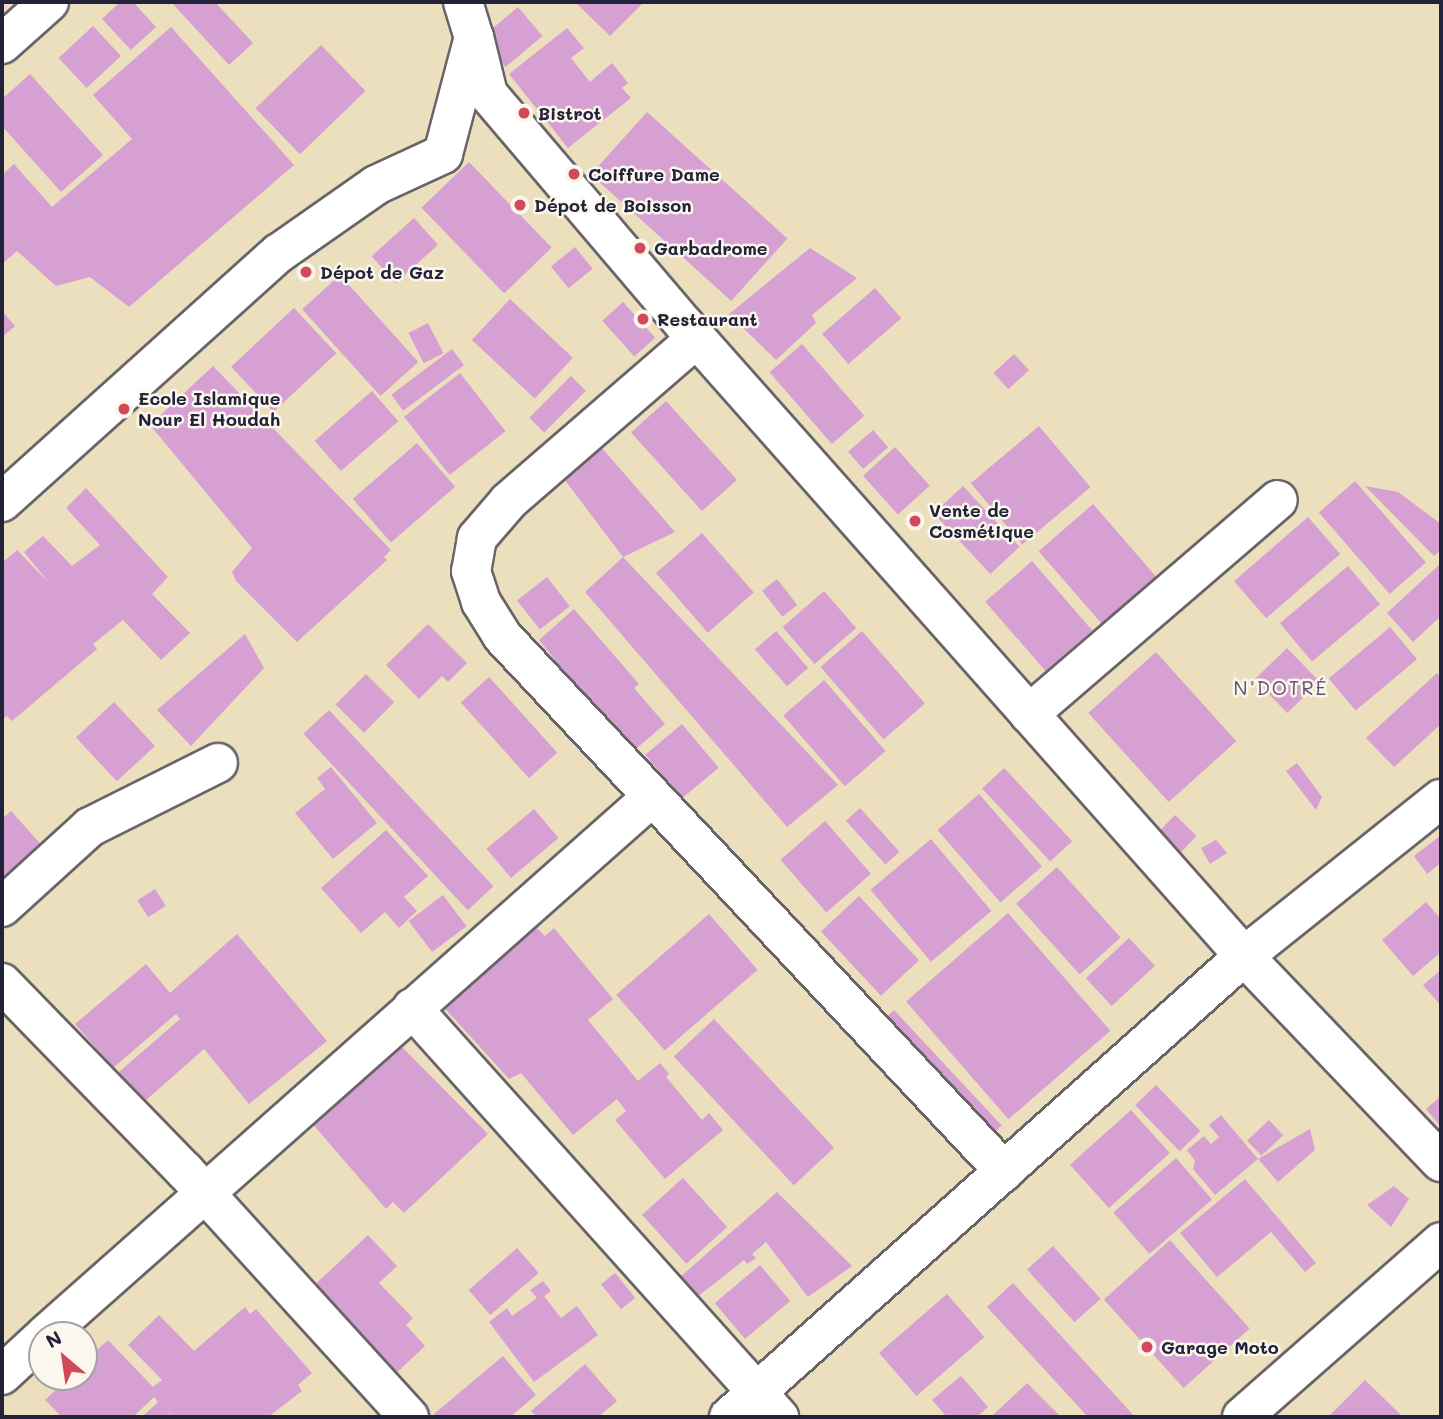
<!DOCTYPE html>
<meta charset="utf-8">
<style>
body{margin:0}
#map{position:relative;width:1443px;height:1419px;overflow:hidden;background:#ebdfbd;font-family:Mali,sans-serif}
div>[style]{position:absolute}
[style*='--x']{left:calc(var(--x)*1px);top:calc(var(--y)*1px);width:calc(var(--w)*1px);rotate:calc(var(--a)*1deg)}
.building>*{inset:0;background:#d6a1d2;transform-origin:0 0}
.roads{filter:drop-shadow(2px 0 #686468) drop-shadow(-2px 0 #686468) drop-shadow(0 2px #686468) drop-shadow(0 -2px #686468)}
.minor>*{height:38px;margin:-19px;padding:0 19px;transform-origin:19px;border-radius:19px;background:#fff}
.dots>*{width:19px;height:19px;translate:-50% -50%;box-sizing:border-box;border:4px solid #fbf7ec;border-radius:50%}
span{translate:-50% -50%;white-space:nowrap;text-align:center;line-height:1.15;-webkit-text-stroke:5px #fbf7ec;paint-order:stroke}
.poi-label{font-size:18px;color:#22223b;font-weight:700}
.left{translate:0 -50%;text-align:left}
.neighbourhood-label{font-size:19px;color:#614e70;letter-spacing:2px}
.frame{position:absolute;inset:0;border:4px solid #22223b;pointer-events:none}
.north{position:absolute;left:28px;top:1321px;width:70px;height:70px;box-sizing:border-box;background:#fbf7ec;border:2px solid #a4a2a5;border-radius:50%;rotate:331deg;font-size:19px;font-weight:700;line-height:28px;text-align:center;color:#22223b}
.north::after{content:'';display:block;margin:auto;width:24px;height:32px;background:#d1495b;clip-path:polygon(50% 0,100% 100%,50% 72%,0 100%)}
</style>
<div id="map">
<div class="building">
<div style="clip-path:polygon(120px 2px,133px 2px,156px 27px,131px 50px,102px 19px)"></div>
<div style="clip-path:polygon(171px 2px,215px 2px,253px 43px,229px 65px)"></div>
<div style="clip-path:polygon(575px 2px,644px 2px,610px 36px)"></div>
<div style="left:518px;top:7px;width:38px;height:48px;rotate:50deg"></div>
<div style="left:93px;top:26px;width:41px;height:47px;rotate:47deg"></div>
<div style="clip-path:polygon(171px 27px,294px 165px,129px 307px,90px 277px,56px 286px,17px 251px,2px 264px,2px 175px,14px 164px,52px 207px,132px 139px,93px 95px)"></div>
<div style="clip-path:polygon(567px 28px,584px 48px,571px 58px,590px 82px,612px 63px,628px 83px,622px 88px,631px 98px,568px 148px,509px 74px)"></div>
<div style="left:321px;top:45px;width:64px;height:91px;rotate:46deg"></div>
<div style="clip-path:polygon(30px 74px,103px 155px,61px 192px,2px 126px,2px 99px)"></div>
<div style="left:647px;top:112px;width:189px;height:84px;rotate:42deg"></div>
<div style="left:469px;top:162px;width:119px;height:66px;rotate:46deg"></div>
<div style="left:414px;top:218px;width:36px;height:57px;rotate:48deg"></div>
<div style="left:575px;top:247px;width:28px;height:31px;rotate:51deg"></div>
<div style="clip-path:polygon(810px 248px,857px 278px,812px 315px,816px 323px,776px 360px,729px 314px)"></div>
<div style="left:340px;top:275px;width:117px;height:51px;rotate:48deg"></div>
<div style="left:875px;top:288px;width:40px;height:70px;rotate:49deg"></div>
<div style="left:510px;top:299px;width:86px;height:56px;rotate:43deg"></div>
<div style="left:623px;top:302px;width:48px;height:28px;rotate:48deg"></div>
<div style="left:294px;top:308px;width:62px;height:86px;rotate:47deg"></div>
<div style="clip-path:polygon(2px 311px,15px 326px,2px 337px)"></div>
<div style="left:428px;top:323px;width:34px;height:22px;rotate:63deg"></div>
<div style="left:802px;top:344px;width:95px;height:43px;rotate:49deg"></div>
<div style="left:452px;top:349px;width:20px;height:76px;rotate:53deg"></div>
<div style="left:1014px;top:354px;width:22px;height:28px;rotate:47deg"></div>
<div style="clip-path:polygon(213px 366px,391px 550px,384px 557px,387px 560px,297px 642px,236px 581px,232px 572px,252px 548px,150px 425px)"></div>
<div style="left:460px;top:373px;width:74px;height:71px;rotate:52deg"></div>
<div style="left:571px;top:376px;width:21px;height:59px;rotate:45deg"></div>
<div style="left:372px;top:391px;width:40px;height:76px;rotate:49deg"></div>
<div style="left:666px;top:401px;width:106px;height:47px;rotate:48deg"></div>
<div style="left:1039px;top:426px;width:80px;height:89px;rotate:50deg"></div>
<div style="left:873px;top:430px;width:23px;height:33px;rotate:49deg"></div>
<div style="left:417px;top:443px;width:58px;height:85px;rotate:49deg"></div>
<div style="clip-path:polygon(591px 443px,598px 451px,602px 448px,675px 532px,623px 557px,561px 475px)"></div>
<div style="left:895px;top:447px;width:52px;height:43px;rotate:48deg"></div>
<div style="left:1355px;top:481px;width:108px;height:48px;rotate:49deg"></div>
<div style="left:963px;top:486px;width:83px;height:40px;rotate:47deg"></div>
<div style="clip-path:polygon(1365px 486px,1398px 492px,1441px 524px,1441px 550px,1434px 556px)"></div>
<div style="clip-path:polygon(86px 488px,168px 577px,152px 594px,190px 633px,161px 660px,123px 620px,93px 644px,97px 649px,12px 721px,7px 716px,2px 720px,2px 563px,17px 550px,49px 583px,24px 552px,43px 536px,72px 566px,100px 545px,66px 508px)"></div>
<div style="left:1093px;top:504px;width:103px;height:72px;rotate:49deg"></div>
<div style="left:1308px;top:517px;width:49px;height:98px;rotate:49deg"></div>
<div style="left:702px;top:533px;width:79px;height:61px;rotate:49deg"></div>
<div style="clip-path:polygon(623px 557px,838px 785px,787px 827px,585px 592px)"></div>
<div style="left:1032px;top:561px;width:92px;height:62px;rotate:49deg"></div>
<div style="clip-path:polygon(1441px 563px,1441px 616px,1413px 642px,1387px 613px)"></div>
<div style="left:1348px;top:566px;width:50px;height:89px;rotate:50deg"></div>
<div style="left:547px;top:577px;width:37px;height:38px;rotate:52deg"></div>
<div style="left:777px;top:579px;width:33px;height:19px;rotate:52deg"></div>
<div style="left:824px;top:591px;width:49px;height:55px;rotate:49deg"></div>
<div style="clip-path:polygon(574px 609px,639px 684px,634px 688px,665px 724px,630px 754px,539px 640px)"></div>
<div style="clip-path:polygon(428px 624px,467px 663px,448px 682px,442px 676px,419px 699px,386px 665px)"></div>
<div style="left:1390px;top:627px;width:42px;height:80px;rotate:50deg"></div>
<div style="left:776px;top:631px;width:49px;height:28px;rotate:49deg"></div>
<div style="left:862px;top:631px;width:96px;height:55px;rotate:49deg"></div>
<div style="clip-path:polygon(245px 634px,264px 668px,191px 746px,157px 710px)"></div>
<div style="left:1287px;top:648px;width:47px;height:45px;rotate:46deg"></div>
<div style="left:1156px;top:652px;width:120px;height:91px;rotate:48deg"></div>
<div style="clip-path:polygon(1437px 673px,1441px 678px,1441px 724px,1394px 767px,1366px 738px)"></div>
<div style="left:366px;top:674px;width:40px;height:43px;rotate:45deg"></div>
<div style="left:489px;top:677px;width:102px;height:38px;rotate:48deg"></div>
<div style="left:824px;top:680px;width:94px;height:54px;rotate:49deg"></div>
<div style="left:114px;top:702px;width:60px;height:52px;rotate:47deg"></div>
<div style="left:329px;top:710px;width:241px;height:35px;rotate:47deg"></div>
<div style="left:682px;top:724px;width:57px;height:48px;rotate:50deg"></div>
<div style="clip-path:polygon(1297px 763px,1322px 797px,1316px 810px,1286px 771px)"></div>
<div style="clip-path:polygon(331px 767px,377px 823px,333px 859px,295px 813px,325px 789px,317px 778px)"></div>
<div style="left:1004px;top:768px;width:100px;height:30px;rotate:47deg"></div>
<div style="left:979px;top:794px;width:96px;height:55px;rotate:49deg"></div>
<div style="left:860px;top:808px;width:59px;height:19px;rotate:48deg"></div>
<div style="left:534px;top:809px;width:38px;height:62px;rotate:50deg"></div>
<div style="clip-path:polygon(11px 811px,46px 850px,7px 885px,2px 879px,2px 819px)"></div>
<div style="left:1175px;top:815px;width:30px;height:23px;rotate:44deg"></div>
<div style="left:825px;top:821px;width:70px;height:59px;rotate:49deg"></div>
<div style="clip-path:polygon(386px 830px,428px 876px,404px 897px,417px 911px,399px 928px,385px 912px,361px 933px,321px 888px)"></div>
<div style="clip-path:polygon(1441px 835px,1441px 863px,1427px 874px,1414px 856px)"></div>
<div style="left:931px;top:839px;width:94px;height:79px;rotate:50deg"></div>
<div style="clip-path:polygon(1216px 840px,1227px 853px,1210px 864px,1201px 848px)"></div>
<div style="left:1057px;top:867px;width:95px;height:55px;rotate:48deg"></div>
<div style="left:155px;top:889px;width:20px;height:21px;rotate:57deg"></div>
<div style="left:443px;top:895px;width:39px;height:43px;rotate:53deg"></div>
<div style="left:859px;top:896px;width:88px;height:52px;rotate:47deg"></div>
<div style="clip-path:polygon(1426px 902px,1441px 919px,1441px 952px,1413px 976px,1382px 940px)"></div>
<div style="left:1008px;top:913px;width:156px;height:135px;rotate:49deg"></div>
<div style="left:709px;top:914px;width:74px;height:123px;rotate:49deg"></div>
<div style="clip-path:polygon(525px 917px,545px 936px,554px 928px,613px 999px,588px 1020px,638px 1081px,660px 1063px,669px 1074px,666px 1077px,702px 1120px,709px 1113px,723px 1130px,665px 1179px,615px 1120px,626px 1111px,617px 1099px,573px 1135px,521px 1073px,509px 1079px,439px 1002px)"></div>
<div style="clip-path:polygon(237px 934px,327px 1041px,249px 1104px,204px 1049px,145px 1101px,119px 1072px,180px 1019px,176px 1014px,113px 1068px,75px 1024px,146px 964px,170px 993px)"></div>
<div style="left:1129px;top:938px;width:38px;height:59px;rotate:47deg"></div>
<div style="clip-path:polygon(1441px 970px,1441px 1006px,1423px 985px)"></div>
<div style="left:894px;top:1010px;width:158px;height:18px;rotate:47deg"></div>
<div style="left:714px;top:1019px;width:176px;height:55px;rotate:47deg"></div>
<div style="clip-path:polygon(402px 1047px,488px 1134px,404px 1213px,393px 1202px,386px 1209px,310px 1121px)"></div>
<div style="left:1156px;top:1085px;width:64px;height:29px;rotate:46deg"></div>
<div style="clip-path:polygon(1441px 1096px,1441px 1127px,1426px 1109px)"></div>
<div style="left:1131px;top:1110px;width:58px;height:82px;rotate:48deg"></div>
<div style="clip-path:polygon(1221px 1115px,1258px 1159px,1215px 1195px,1193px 1169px,1195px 1161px,1187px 1150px,1204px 1136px,1211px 1144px,1219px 1137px,1209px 1125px)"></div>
<div style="left:1269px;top:1120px;width:21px;height:30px;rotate:47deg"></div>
<div style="clip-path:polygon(1310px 1129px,1315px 1150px,1278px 1182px,1258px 1159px)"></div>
<div style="left:1176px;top:1158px;width:55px;height:83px;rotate:49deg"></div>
<div style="left:683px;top:1178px;width:66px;height:55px;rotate:48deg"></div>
<div style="clip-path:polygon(1245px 1179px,1316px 1263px,1305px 1272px,1271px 1232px,1217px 1277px,1180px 1233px)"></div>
<div style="clip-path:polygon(1394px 1186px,1409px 1199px,1391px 1227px,1367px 1205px)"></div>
<div style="clip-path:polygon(777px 1192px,852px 1266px,808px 1297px,766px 1242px,752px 1254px,756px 1258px,747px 1264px,744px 1260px,696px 1298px,680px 1277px)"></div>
<div style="clip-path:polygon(368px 1235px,397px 1266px,379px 1283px,413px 1318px,406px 1325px,425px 1346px,391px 1378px,308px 1291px)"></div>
<div style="left:1170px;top:1240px;width:119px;height:89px;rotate:48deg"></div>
<div style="left:1053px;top:1246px;width:71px;height:35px;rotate:48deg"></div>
<div style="left:517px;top:1248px;width:33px;height:64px;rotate:49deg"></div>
<div style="left:760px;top:1265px;width:47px;height:59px;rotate:50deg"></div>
<div style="left:615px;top:1273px;width:32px;height:18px;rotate:51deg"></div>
<div style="clip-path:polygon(543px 1281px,551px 1291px,544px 1296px,561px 1318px,577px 1306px,598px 1335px,534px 1382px,489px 1322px,507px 1308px,512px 1316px,537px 1298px,530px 1290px)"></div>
<div style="clip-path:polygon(1013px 1283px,1135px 1417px,1088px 1417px,987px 1307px)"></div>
<div style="left:947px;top:1294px;width:57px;height:90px;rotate:49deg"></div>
<div style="clip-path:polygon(245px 1307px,250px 1314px,256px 1309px,312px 1373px,298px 1385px,302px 1391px,268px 1417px,172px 1417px,167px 1411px,171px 1417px,142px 1417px,158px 1402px,154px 1397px,133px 1417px,62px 1417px,45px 1400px,69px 1377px,84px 1377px,84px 1362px,108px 1340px,153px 1387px,162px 1380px,128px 1345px,159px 1315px,194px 1351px)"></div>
<div style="clip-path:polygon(503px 1356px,536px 1395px,510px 1417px,437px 1417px,434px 1414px)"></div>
<div style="clip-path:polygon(585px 1364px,617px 1401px,598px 1417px,537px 1417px,531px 1411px)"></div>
<div style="clip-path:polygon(961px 1376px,988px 1407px,977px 1417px,947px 1417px,932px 1400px)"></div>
<div style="clip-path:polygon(1365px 1380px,1400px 1414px,1402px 1417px,1328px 1417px)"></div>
<div style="clip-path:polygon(1027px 1383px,1061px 1417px,991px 1417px)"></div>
</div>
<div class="roads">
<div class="minor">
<div style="--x:463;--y:2;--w:37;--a:73"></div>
<div style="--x:2;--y:44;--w:63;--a:-41.8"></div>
<div style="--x:697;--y:338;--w:250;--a:139.1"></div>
<div style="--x:508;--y:502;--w:48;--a:130.7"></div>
<div style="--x:477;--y:538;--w:34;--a:100"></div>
<div style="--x:471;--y:571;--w:33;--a:72"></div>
<div style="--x:481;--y:602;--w:40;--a:58"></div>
<div style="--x:502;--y:636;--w:734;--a:46.82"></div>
<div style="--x:2;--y:502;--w:372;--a:-42"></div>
<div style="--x:279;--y:253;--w:118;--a:-35"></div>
<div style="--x:376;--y:185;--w:74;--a:-24.8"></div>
<div style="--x:443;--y:154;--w:121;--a:-75.2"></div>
<div style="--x:474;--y:37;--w:59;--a:76.2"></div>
<div style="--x:488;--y:94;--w:301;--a:49.6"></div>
<div style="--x:683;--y:323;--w:846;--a:48.45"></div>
<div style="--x:1244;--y:956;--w:285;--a:46.3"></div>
<div style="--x:1029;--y:714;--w:328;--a:-40.7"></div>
<div style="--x:2;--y:907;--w:119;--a:-42.3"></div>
<div style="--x:90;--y:827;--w:143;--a:-26.6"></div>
<div style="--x:2;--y:983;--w:262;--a:45.8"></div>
<div style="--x:185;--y:1171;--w:333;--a:47.7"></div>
<div style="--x:412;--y:1008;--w:550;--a:48.1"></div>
<div style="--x:45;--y:1335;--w:811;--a:-41.55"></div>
<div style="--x:2;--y:1375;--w:54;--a:-42.8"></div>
<div style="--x:729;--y:1417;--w:691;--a:-41.83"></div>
<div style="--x:1244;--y:956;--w:252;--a:-38.6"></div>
<div style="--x:1242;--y:1417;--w:265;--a:-41.3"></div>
</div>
</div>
<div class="dots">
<div style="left:524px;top:113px;background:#d1495b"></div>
<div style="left:574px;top:174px;background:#d1495b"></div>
<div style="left:520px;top:205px;background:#d1495b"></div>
<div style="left:640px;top:248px;background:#d1495b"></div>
<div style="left:306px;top:272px;background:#d1495b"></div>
<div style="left:643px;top:319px;background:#d1495b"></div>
<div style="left:124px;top:409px;background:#d1495b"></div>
<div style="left:915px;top:521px;background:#d1495b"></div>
<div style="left:1147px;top:1347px;background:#d1495b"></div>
</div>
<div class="poi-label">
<span class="left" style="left:538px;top:113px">Bistrot</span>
<span class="left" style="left:588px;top:174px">Coiffure Dame</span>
<span class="left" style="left:534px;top:205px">Dépot de Boisson</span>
<span class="left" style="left:654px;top:248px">Garbadrome</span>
<span class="left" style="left:320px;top:272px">Dépot de Gaz</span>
<span class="left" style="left:657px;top:319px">Restaurant</span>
<span class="left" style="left:138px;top:409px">Ecole Islamique<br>Nour El Houdah</span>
<span class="left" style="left:929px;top:521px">Vente de<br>Cosmétique</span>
<span class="left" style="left:1161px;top:1347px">Garage Moto</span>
</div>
<div class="neighbourhood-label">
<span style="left:1281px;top:688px">N’DOTRÉ</span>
</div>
<div class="frame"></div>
<div class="north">N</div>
</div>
